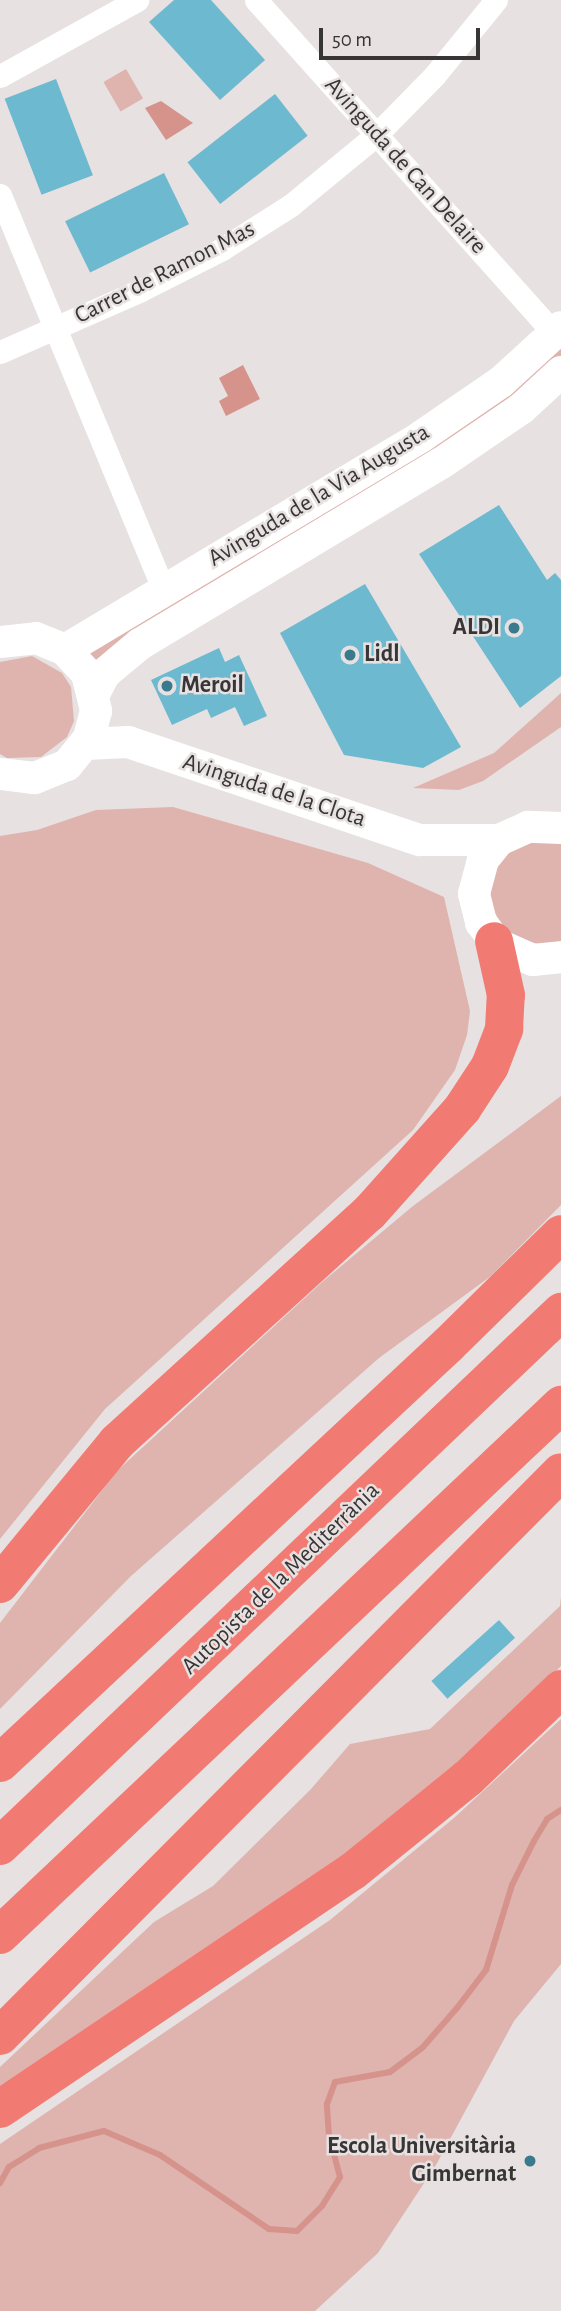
<!DOCTYPE html>
<meta charset="utf-8">
<style>
body{margin:0}
#map{position:relative;width:561px;height:2311px;overflow:hidden;background:#e7e1e1;font-family:"Alegreya Sans",sans-serif}
div>[style]{position:absolute}
[style*='--x']{left:calc(var(--x)*1px);top:calc(var(--y)*1px);width:calc(var(--w)*1px);rotate:calc(var(--a)*1deg)}
.green>*{inset:0;background:#dfb3ae;transform-origin:0 0}
.water>*{inset:0;background:#d5938c}
.stream>*{height:6px;margin:-3px;padding:0 3px;transform-origin:3px;border-radius:3px;background:#d5938c}
.building>*{inset:0;background:#6db9cf;transform-origin:0 0}
.street>*{height:23px;margin:-11.5px;padding:0 11.5px;transform-origin:11.5px;border-radius:11.5px;background:#fff}
.secondary>*{height:32px;margin:-16px;padding:0 16px;transform-origin:16px;border-radius:16px;background:#fff}
.highway>*{height:38px;margin:-19px;padding:0 19px;transform-origin:19px;border-radius:19px;background:#f17a72}
.dots>*{width:19px;height:19px;translate:-50% -50%;box-sizing:border-box;border:4px solid #e7e1e1;border-radius:50%}
span{translate:-50% -50%;white-space:nowrap;text-align:center;line-height:1.15;-webkit-text-stroke:5px #e7e1e1;paint-order:stroke}
.street-label{font-size:24px;color:#373535}
.poi-label{font-size:24px;color:#373535;font-weight:700}
.right{translate:-100% -50%;text-align:right}
.left{translate:0 -50%;text-align:left}
.scale{position:absolute;left:319px;top:28px;width:161px;height:32px;box-sizing:border-box;border:4px solid #373535;border-top:0;padding-left:9px;font-size:21px;line-height:24px;white-space:nowrap;color:#373535;-webkit-text-stroke:5px #e7e1e1;paint-order:stroke}
</style>
<div id="map">
<div class="green">
<div style="left:126px;top:69px;width:34px;height:26px;rotate:60deg"></div>
<div style="clip-path:polygon(561px 340px,561px 358px,548px 371px,435px 453px,96px 665px,87px 652px)"></div>
<div style="clip-path:polygon(32px 656px,62px 673px,71px 687px,74px 721px,67px 737px,41px 757px,7px 758px,0 754px,0 662px)"></div>
<div style="clip-path:polygon(561px 693px,561px 727px,483px 781px,459px 790px,413px 788px,494px 753px)"></div>
<div style="clip-path:polygon(173px 807px,368px 863px,444px 897px,470px 1011px,467px 1035px,455px 1070px,413px 1130px,105px 1409px,0 1539px,0 836px,37px 830px,96px 810px)"></div>
<div style="clip-path:polygon(532px 840px,561px 843px,561px 942px,543px 946px,508px 934px,489px 903px,489px 885px,503px 855px)"></div>
<div style="clip-path:polygon(561px 1096px,561px 1205px,491px 1276px,379px 1358px,131px 1576px,0 1709px,0 1623px,117px 1471px,321px 1283px,413px 1206px)"></div>
<div style="clip-path:polygon(561px 1597px,561px 1666px,463px 1763px,342px 1860px,0 2096px,0 2067px,154px 1922px,213px 1886px,311px 1789px,350px 1744px,430px 1729px,560px 1606px)"></div>
<div style="clip-path:polygon(561px 1719px,561px 1964px,514px 2021px,436px 2165px,378px 2253px,315px 2311px,0 2311px,0 2144px,330px 1920px,454px 1818px)"></div>
</div>
<div class="water">
<div style="clip-path:polygon(161px 101px,193px 123px,166px 140px,145px 108px)"></div>
<div style="clip-path:polygon(243px 365px,260px 399px,226px 416px,219px 401px,228px 396px,219px 378px)"></div>
</div>
<div class="stream">
<div style="--x:0;--y:2183;--w:18;--a:-61"></div>
<div style="--x:9;--y:2167;--w:36;--a:-32"></div>
<div style="--x:39;--y:2148;--w:67;--a:-14.7"></div>
<div style="--x:104;--y:2131;--w:61;--a:23.2"></div>
<div style="--x:160;--y:2155;--w:132;--a:34.2"></div>
<div style="--x:269;--y:2229;--w:28;--a:4"></div>
<div style="--x:297;--y:2231;--w:35;--a:-45"></div>
<div style="--x:322;--y:2206;--w:34;--a:-58"></div>
<div style="--x:340;--y:2177;--w:42;--a:-105"></div>
<div style="--x:329;--y:2136;--w:32;--a:-94"></div>
<div style="--x:327;--y:2104;--w:23;--a:-70"></div>
<div style="--x:335;--y:2082;--w:56;--a:-10.3"></div>
<div style="--x:390;--y:2072;--w:41;--a:-37.1"></div>
<div style="--x:423;--y:2047;--w:52;--a:-48.9"></div>
<div style="--x:457;--y:2008;--w:48;--a:-52.7"></div>
<div style="--x:486;--y:1970;--w:89;--a:-73"></div>
<div style="--x:512;--y:1885;--w:49;--a:-63.4"></div>
<div style="--x:534;--y:1841;--w:26;--a:-59"></div>
<div style="--x:547;--y:1819;--w:17;--a:-33"></div>
</div>
<div class="building">
<div style="clip-path:polygon(174px 0,211px 0,265px 60px,220px 100px,149px 22px)"></div>
<div style="left:56px;top:79px;width:103px;height:55px;rotate:69deg"></div>
<div style="left:275px;top:94px;width:53px;height:111px;rotate:52deg"></div>
<div style="left:164px;top:173px;width:57px;height:110px;rotate:64deg"></div>
<div style="clip-path:polygon(499px 505px,547px 580px,555px 573px,561px 580px,561px 676px,520px 708px,419px 554px)"></div>
<div style="clip-path:polygon(365px 584px,461px 747px,423px 768px,344px 755px,280px 633px)"></div>
<div style="clip-path:polygon(219px 648px,225px 662px,239px 655px,267px 716px,244px 726px,235px 707px,211px 718px,207px 709px,172px 725px,151px 680px)"></div>
<div style="left:499px;top:1620px;width:24px;height:91px;rotate:48deg"></div>
</div>
<div class="street">
<div style="--x:256;--y:0;--w:447;--a:48.2"></div>
<div style="--x:0;--y:76;--w:157;--a:-29"></div>
<div style="--x:0;--y:195;--w:428;--a:67.5"></div>
<div style="--x:0;--y:352;--w:154;--a:-23.7"></div>
<div style="--x:141;--y:290;--w:91;--a:-26.8"></div>
<div style="--x:222;--y:249;--w:82;--a:-32.5"></div>
<div style="--x:291;--y:205;--w:112;--a:-39.5"></div>
<div style="--x:377;--y:134;--w:81;--a:-45.5"></div>
<div style="--x:434;--y:76;--w:98;--a:-50.8"></div>
</div>
<div class="secondary">
<div style="--x:0;--y:642;--w:36;--a:-6"></div>
<div style="--x:36;--y:638;--w:31;--a:22"></div>
<div style="--x:65;--y:650;--w:33;--a:47"></div>
<div style="--x:87;--y:674;--w:38;--a:76"></div>
<div style="--x:96;--y:711;--w:28;--a:105"></div>
<div style="--x:89;--y:738;--w:35;--a:129"></div>
<div style="--x:67;--y:765;--w:35;--a:158"></div>
<div style="--x:34;--y:778;--w:34;--a:-173"></div>
<div style="--x:65;--y:650;--w:416;--a:-30.9"></div>
<div style="--x:422;--y:436;--w:96;--a:-34.4"></div>
<div style="--x:501;--y:382;--w:81;--a:-42.5"></div>
<div style="--x:94;--y:694;--w:22;--a:-63"></div>
<div style="--x:104;--y:674;--w:47;--a:-39.8"></div>
<div style="--x:140;--y:644;--w:350;--a:-31"></div>
<div style="--x:440;--y:464;--w:99;--a:-34.3"></div>
<div style="--x:522;--y:408;--w:53;--a:-42.7"></div>
<div style="--x:86;--y:744;--w:42;--a:-2.7"></div>
<div style="--x:128;--y:742;--w:308;--a:18.6"></div>
<div style="--x:420;--y:840;--w:79;--a:0"></div>
<div style="--x:561;--y:828;--w:33;--a:-178"></div>
<div style="--x:528;--y:827;--w:32;--a:156"></div>
<div style="--x:499;--y:840;--w:26;--a:129"></div>
<div style="--x:483;--y:860;--w:35;--a:105"></div>
<div style="--x:474;--y:894;--w:30;--a:76"></div>
<div style="--x:481;--y:923;--w:28;--a:51"></div>
<div style="--x:499;--y:945;--w:37;--a:24"></div>
<div style="--x:533;--y:960;--w:28;--a:-6"></div>
</div>
<div class="highway">
<div style="--x:0;--y:1584;--w:184;--a:-50.5"></div>
<div style="--x:117;--y:1442;--w:341;--a:-42.3"></div>
<div style="--x:369;--y:1213;--w:140;--a:-48.2"></div>
<div style="--x:462;--y:1109;--w:51;--a:-56.9"></div>
<div style="--x:490;--y:1066;--w:40;--a:-69"></div>
<div style="--x:504;--y:1029;--w:34;--a:-87"></div>
<div style="--x:506;--y:995;--w:55;--a:-102.5"></div>
<div style="--x:0;--y:1763;--w:613;--a:-43.02"></div>
<div style="--x:448;--y:1345;--w:158;--a:-44.5"></div>
<div style="--x:0;--y:1846;--w:775;--a:-43.59"></div>
<div style="--x:0;--y:1935;--w:772;--a:-43.37"></div>
<div style="--x:0;--y:2036;--w:795;--a:-45.15"></div>
<div style="--x:0;--y:2109;--w:426;--a:-34"></div>
<div style="--x:353;--y:1871;--w:148;--a:-39"></div>
<div style="--x:468;--y:1778;--w:129;--a:-43.7"></div>
</div>
<div class="dots">
<div style="left:514px;top:628px;background:#397a8c"></div>
<div style="left:350px;top:655px;background:#397a8c"></div>
<div style="left:167px;top:686px;background:#397a8c"></div>
<div style="left:530px;top:2161px;background:#397a8c"></div>
</div>
<div class="street-label">
<span style="left:405px;top:166px;rotate:48deg">Avinguda de Can Delaire</span>
<span style="left:165px;top:273px;rotate:-27deg">Carrer de Ramon Mas</span>
<span style="left:319px;top:496px;rotate:-31deg">Avinguda de la Via Augusta</span>
<span style="left:274px;top:791px;rotate:18deg">Avinguda de la Clota</span>
<span style="left:281px;top:1579px;rotate:-44deg">Autopista de la Mediterrània</span>
</div>
<div class="poi-label">
<span class="right" style="left:500px;top:628px">ALDI</span>
<span class="left" style="left:364px;top:655px">Lidl</span>
<span class="left" style="left:181px;top:686px">Meroil</span>
<span class="right" style="left:516px;top:2161px">Escola Universitària<br>Gimbernat</span>
</div>
<div class="scale">50 m</div>
</div>
